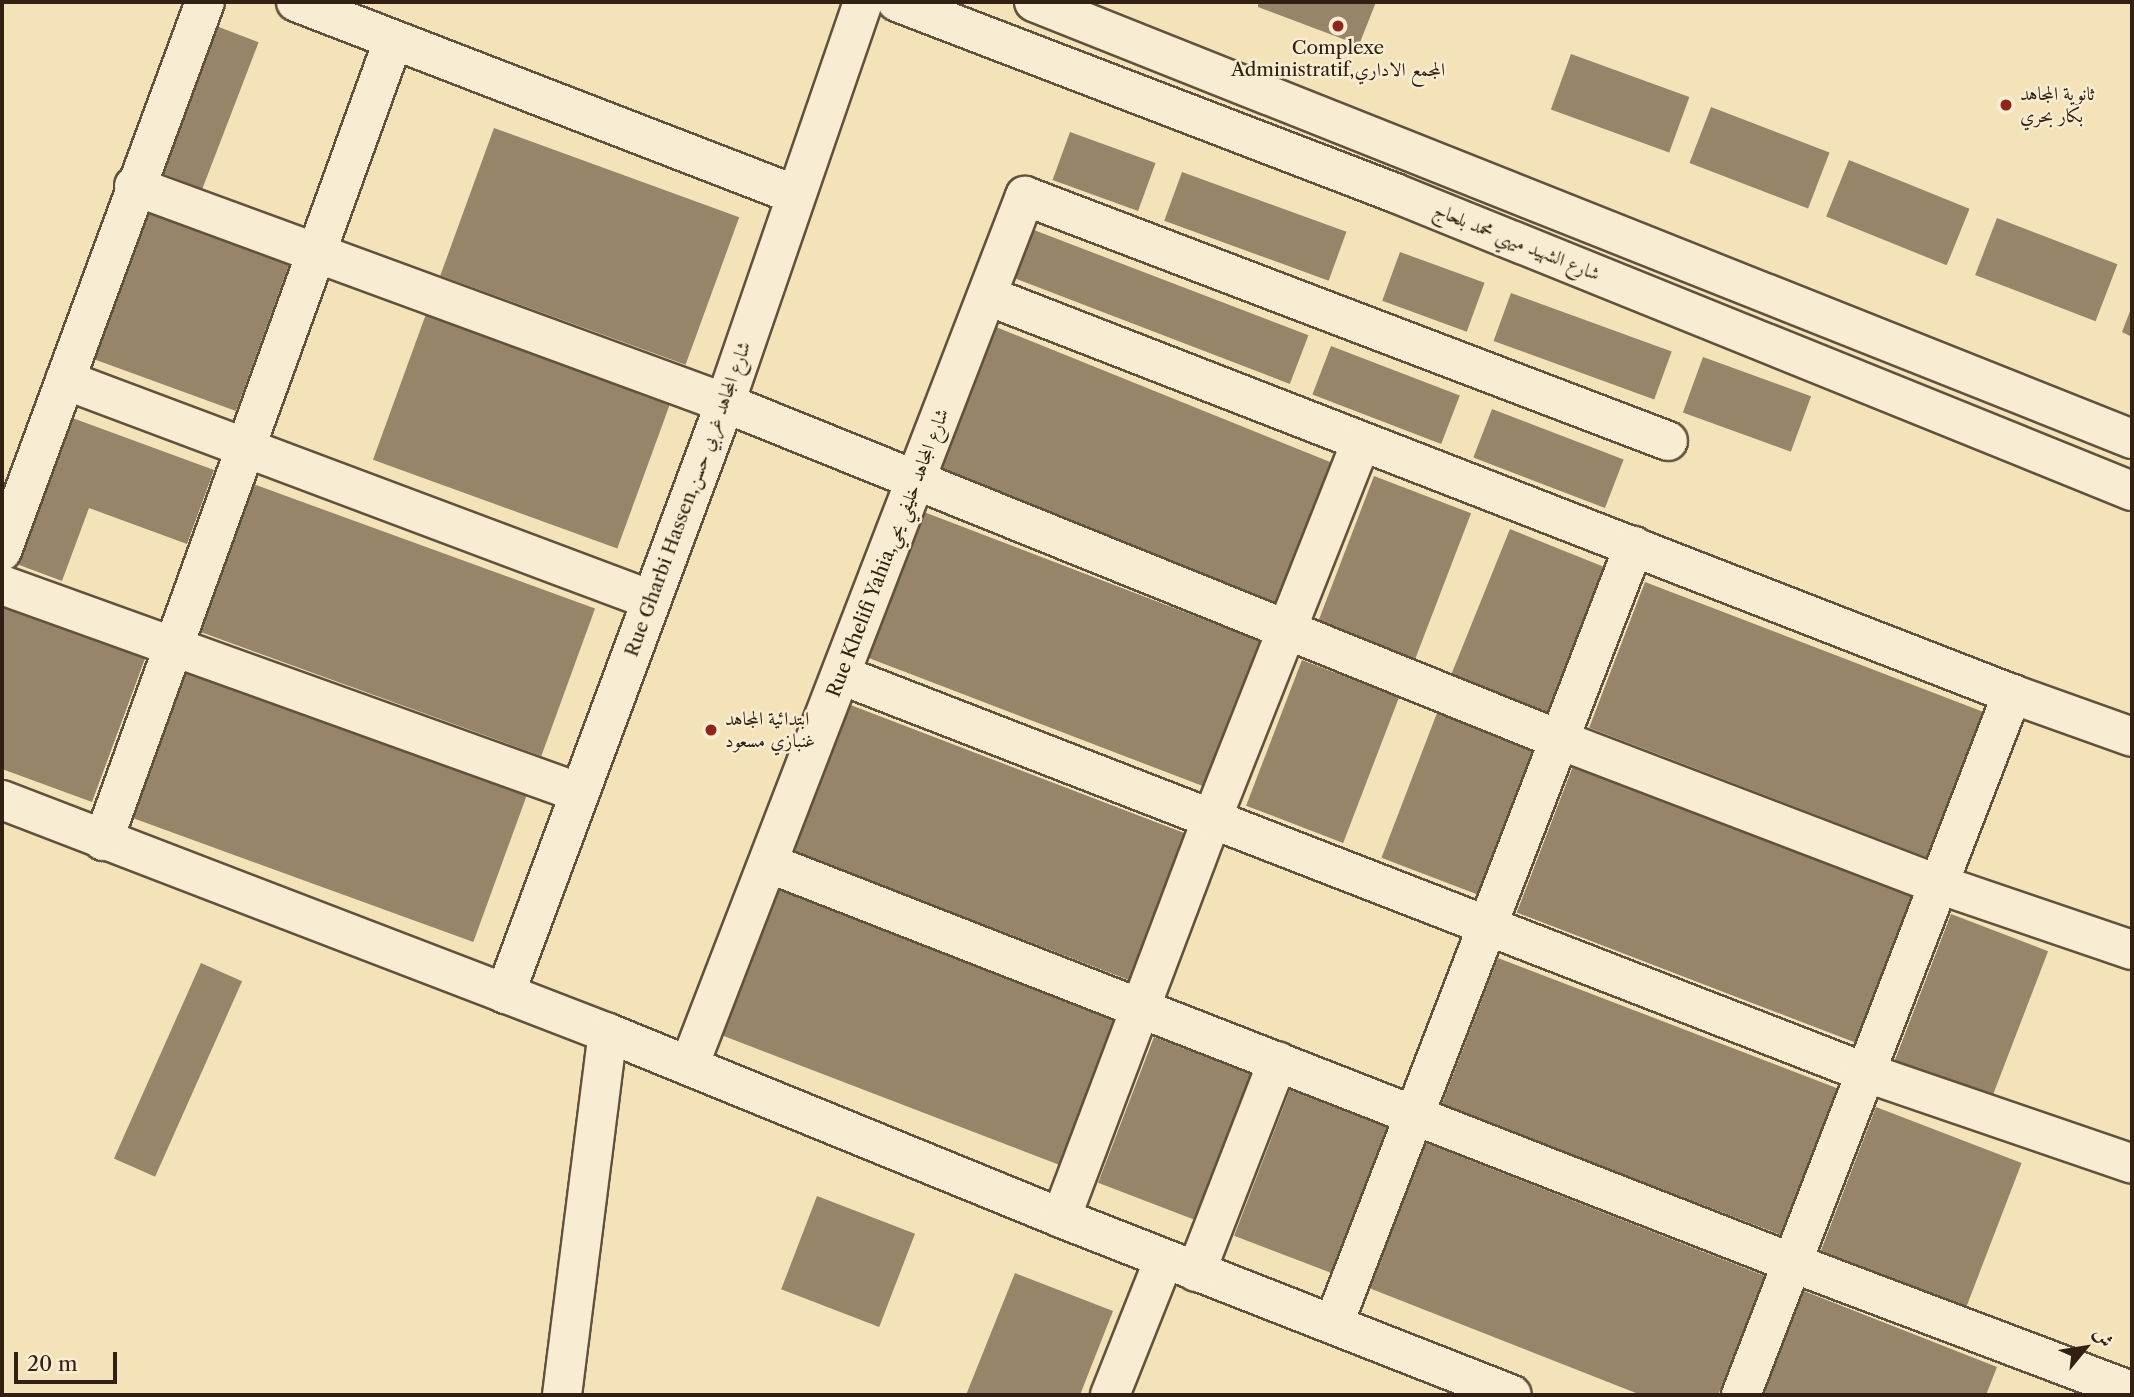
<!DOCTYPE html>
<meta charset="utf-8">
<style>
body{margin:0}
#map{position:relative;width:2134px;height:1397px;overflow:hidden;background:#f4e3b9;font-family:"Libre Caslon Text",Amiri,serif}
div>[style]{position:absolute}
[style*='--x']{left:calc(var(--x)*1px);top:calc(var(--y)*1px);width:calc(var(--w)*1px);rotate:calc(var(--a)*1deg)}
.building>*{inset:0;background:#978569;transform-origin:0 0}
.roads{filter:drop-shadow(2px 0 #62513c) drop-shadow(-2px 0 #62513c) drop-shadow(0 2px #62513c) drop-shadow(0 -2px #62513c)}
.minor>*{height:38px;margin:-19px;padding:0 19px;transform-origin:19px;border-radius:19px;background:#f8edd2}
.dots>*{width:19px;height:19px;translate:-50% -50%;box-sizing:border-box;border:4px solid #f8edd2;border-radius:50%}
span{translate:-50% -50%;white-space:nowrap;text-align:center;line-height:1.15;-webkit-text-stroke:5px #f8edd2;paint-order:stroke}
.poi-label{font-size:19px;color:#322012}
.left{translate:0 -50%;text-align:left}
.street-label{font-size:19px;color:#322012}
.frame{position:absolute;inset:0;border:4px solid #322012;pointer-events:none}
.north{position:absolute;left:2050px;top:1313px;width:70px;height:70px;-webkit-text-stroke:5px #f8edd2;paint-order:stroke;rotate:60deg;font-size:19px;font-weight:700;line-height:28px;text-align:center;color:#322012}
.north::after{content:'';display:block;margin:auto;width:24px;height:32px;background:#322012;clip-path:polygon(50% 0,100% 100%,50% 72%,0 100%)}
.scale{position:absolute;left:14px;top:1352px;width:103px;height:32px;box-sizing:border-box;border:4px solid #322012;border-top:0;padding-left:9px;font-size:21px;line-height:24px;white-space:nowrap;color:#322012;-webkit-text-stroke:5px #f8edd2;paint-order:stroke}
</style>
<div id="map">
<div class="building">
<div style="clip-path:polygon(1258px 2px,1376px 2px,1359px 45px,1258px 7px)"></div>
<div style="left:211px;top:24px;width:51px;height:157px;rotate:21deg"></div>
<div style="left:1571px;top:54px;width:126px;height:59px;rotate:20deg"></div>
<div style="left:1711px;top:107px;width:127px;height:60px;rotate:21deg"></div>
<div style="left:494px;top:128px;width:261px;height:157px;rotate:20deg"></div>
<div style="left:1070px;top:132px;width:91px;height:51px;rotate:20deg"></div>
<div style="left:1849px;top:160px;width:130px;height:61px;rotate:22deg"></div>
<div style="left:1182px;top:172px;width:175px;height:52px;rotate:20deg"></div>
<div style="left:143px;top:210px;width:156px;height:157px;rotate:20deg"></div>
<div style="left:1997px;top:218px;width:129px;height:61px;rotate:21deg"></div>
<div style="left:1034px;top:230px;width:294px;height:52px;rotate:21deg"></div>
<div style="left:1400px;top:252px;width:90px;height:52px;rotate:20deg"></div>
<div style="left:1511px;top:293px;width:171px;height:51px;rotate:20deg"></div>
<div style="clip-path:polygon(2132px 306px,2132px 337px,2122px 332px)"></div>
<div style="left:426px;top:314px;width:260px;height:155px;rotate:20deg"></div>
<div style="left:996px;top:327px;width:365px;height:157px;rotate:22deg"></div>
<div style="left:1331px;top:346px;width:138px;height:52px;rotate:21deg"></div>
<div style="left:1703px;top:357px;width:115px;height:59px;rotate:20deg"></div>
<div style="left:1492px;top:409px;width:141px;height:52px;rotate:21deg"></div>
<div style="clip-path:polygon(67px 416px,214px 470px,187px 544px,89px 508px,62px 581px,14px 563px)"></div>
<div style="left:1374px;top:476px;width:104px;height:156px;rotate:21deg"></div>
<div style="left:253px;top:484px;width:364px;height:157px;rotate:20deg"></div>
<div style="left:924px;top:512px;width:364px;height:156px;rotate:21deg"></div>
<div style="left:1510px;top:529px;width:103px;height:156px;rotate:22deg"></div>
<div style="left:1645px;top:582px;width:364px;height:156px;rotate:21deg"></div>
<div style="clip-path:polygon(2px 603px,146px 656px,92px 802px,2px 769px)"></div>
<div style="left:1302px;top:660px;width:104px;height:156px;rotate:21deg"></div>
<div style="left:185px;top:670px;width:364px;height:157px;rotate:20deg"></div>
<div style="left:848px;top:704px;width:365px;height:157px;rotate:21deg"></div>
<div style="left:1437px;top:713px;width:105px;height:155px;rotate:21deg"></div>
<div style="left:1573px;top:766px;width:364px;height:157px;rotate:21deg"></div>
<div style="left:776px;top:888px;width:364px;height:157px;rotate:21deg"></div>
<div style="left:1951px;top:914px;width:104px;height:157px;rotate:21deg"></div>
<div style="left:1498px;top:958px;width:364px;height:157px;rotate:21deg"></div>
<div style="left:201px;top:963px;width:45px;height:214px;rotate:24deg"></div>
<div style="left:1154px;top:1037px;width:104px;height:156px;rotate:21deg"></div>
<div style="left:1290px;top:1090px;width:104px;height:156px;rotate:21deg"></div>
<div style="left:1876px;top:1107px;width:156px;height:156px;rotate:21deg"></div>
<div style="clip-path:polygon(1426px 1143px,1765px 1276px,1718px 1395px,1641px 1395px,1369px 1288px)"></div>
<div style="left:817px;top:1196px;width:105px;height:100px;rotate:21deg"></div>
<div style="clip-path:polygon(1015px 1273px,1113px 1311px,1080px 1395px,966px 1395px)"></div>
<div style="clip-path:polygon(1804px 1291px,1997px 1367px,1986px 1395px,1763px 1395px)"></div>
</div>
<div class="roads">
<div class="minor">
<div style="--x:296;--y:2;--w:536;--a:21.11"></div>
<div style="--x:897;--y:2;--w:533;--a:20.98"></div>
<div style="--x:1395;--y:193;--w:795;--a:22.02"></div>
<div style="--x:1034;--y:2;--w:1182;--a:21.7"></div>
<div style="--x:134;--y:186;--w:630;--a:20.16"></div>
<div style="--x:725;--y:403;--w:900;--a:21.98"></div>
<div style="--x:1560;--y:740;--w:404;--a:20.9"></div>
<div style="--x:1938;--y:884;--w:205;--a:18.8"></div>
<div style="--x:988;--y:296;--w:1099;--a:21.24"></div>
<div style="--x:2012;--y:694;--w:127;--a:19.7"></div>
<div style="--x:65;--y:380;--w:626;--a:20.58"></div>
<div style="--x:2;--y:551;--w:585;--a:-69.71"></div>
<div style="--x:2;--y:585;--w:614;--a:19.79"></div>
<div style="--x:841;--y:675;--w:1097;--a:21.21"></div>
<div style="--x:1864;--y:1072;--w:283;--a:18.9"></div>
<div style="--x:2;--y:800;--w:649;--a:21.03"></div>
<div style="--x:608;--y:1033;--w:489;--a:22.2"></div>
<div style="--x:1061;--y:1218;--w:484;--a:21.4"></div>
<div style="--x:103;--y:841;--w:851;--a:-70.07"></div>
<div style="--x:768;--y:863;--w:1097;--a:21.33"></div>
<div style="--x:1790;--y:1262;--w:366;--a:20.7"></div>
<div style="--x:505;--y:994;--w:631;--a:-69.58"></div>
<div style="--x:725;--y:403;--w:424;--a:-71"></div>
<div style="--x:689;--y:1066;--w:933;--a:-68.88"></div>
<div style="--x:1025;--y:196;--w:688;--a:20.86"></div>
<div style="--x:1061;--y:1218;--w:424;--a:-69.3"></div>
<div style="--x:1211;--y:821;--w:407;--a:-68.4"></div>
<div style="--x:1196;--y:1272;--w:226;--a:-68.8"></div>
<div style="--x:1334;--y:1323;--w:833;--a:-68.89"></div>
<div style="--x:562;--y:1395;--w:365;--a:-82.8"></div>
<div style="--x:1110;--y:1395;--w:146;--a:-68.3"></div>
<div style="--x:1741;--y:1395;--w:752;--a:-68.86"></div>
</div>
</div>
<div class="dots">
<div style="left:1338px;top:26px;background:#8f2418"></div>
<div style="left:2006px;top:105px;background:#8f2418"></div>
<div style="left:711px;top:730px;background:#8f2418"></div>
</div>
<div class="poi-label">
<span style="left:1338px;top:59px">Complexe<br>Administratif,المجمع الاداري</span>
<span class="left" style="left:2020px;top:105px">ثانوية المجاهد<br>بكار بحري</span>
<span class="left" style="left:725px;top:730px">ابتدائية المجاهد<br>غنبازي مسعود</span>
</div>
<div class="street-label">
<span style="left:1517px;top:242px;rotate:22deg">شارع الشهيد ميهي محمد بلحاج</span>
<span style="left:688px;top:499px;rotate:-70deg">Rue Gharbi Hassen,شارع المجاهد غربي حسن</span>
<span style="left:888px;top:553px;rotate:-69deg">Rue Khelifi Yahia,شارع المجاهد خليفي يحي</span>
</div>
<div class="frame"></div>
<div class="north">ش</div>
<div class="scale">20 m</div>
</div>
